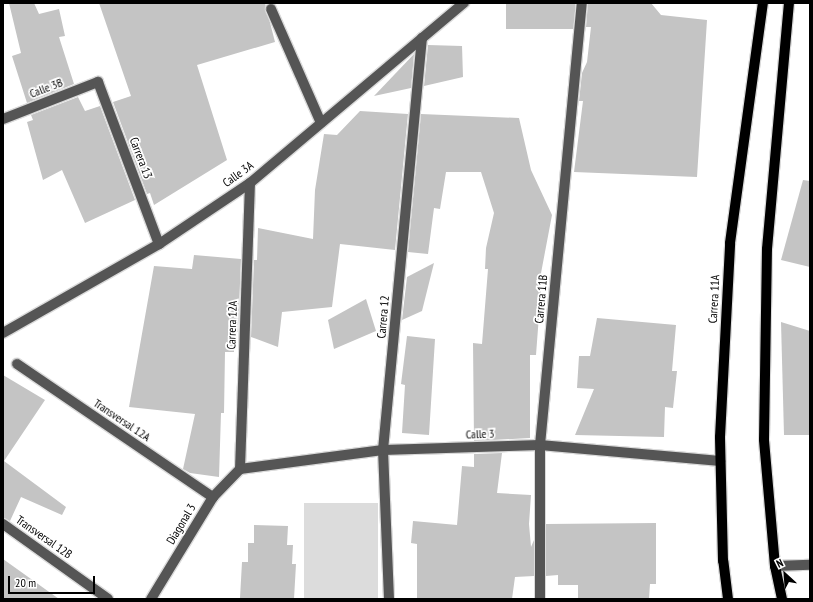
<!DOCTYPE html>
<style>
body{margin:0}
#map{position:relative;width:813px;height:602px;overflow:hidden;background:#fff;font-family:"PT Sans Narrow",sans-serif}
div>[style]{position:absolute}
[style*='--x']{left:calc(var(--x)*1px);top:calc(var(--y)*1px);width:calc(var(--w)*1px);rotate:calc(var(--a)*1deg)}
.green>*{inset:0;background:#dcdcdc;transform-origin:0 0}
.building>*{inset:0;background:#c4c4c4;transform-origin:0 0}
.roads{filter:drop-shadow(1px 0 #dbdbdb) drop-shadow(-1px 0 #dbdbdb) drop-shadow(0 1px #dbdbdb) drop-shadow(0 -1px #dbdbdb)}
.minor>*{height:10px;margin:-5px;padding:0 5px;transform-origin:5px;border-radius:5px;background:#555}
.major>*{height:10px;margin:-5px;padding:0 5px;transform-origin:5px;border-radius:5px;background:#000}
span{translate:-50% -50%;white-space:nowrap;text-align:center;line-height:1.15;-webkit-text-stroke:3.5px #fff;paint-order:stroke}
.street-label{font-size:12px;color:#000}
.frame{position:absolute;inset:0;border:4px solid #000;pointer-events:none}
.north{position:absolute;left:765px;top:554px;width:40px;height:40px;-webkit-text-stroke:3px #fff;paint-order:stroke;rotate:334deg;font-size:11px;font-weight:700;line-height:16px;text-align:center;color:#000}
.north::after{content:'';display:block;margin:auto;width:14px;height:18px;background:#000;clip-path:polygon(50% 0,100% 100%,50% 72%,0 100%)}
.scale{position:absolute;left:8px;top:576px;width:87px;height:18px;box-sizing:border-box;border:2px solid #000;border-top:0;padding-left:5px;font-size:12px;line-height:14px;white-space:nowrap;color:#000;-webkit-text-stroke:3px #fff;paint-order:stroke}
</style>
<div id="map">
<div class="green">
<div style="left:304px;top:503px;width:74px;height:96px"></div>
</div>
<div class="building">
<div style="clip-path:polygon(9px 3px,34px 3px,39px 14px,59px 9px,65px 36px,59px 37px,74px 84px,27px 103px,12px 56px,21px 53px)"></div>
<div style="clip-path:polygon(99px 3px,265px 3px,275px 42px,197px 65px,227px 160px,154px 205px,150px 193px,147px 194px,113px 102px,131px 96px)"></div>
<div style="left:506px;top:3px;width:69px;height:26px"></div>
<div style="clip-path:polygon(588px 3px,651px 3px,661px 15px,707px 20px,697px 177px,574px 172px,583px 101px,579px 101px,582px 73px,587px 62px,591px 27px,586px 27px)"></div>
<div style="clip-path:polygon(428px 45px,462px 46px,463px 77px,424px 86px)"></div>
<div style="clip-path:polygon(414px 54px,411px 88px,374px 96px)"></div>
<div style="clip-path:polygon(78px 97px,85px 111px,100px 106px,135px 200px,85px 223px,62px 170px,43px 180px,27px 122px,33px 120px,31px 115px)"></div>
<div style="clip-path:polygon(360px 111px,408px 114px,395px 250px,340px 244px,332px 307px,282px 312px,278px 347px,251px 337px,254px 260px,257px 260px,258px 228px,313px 239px,315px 190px,324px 134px,337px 135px)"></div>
<div style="clip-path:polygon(421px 114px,519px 118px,531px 170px,552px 215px,538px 289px,541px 289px,536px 355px,530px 355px,530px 438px,474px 441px,473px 343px,482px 344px,488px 269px,485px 269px,486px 248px,494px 213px,481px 172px,446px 172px,440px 209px,434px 208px,428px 254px,408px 252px)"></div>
<div style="clip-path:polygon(803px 180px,810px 181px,810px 267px,781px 260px)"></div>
<div style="clip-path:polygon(194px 255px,241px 259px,238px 332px,234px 331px,234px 352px,225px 352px,224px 413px,221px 413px,219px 477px,190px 473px,183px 469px,195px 414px,129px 407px,154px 266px,192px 269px)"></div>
<div style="clip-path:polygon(434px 263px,422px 311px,402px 320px,407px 277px)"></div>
<div style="clip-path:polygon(366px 299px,376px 331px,334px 349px,328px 320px)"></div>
<div style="clip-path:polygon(597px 318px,676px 325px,672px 371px,677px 371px,673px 408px,665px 407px,664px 437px,575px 435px,594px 389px,577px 388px,579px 356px,590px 356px)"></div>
<div style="clip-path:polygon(781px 322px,810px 331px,810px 435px,784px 435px)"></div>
<div style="clip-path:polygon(407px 336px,435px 339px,429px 435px,402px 433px,405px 385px,401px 384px)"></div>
<div style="clip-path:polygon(3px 375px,45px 400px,4px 461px,66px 507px,62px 515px,21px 497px,10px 521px,3px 518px)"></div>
<div style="clip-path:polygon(502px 453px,497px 493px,531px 495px,529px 524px,531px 547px,534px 540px,534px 576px,515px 577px,512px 599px,417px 599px,417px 544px,411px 543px,413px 521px,457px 525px,462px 466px,474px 467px,474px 454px)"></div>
<div style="clip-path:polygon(656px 523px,656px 584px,650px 584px,649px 599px,578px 599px,578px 585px,558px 585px,558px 575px,546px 576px,546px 524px)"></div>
<div style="clip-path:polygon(254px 525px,288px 526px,287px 545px,293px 545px,292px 564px,296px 564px,294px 599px,240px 598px,242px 562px,248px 562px,248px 543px,254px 543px)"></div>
<div style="clip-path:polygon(3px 559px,59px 599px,3px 599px)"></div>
</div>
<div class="roads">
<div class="minor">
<div style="--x:271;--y:9;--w:124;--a:66.3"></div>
<div style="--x:3;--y:119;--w:102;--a:-21.3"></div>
<div style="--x:98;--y:82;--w:173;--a:69.4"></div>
<div style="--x:3;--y:333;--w:180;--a:-29.7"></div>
<div style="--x:159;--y:244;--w:110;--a:-33.8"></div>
<div style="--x:250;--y:183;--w:280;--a:-40.1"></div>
<div style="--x:17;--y:364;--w:237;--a:34.2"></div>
<div style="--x:240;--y:469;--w:144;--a:-7.6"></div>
<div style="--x:383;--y:450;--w:157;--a:-1.8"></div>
<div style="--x:540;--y:445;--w:181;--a:5.1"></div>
<div style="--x:240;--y:469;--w:286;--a:-88"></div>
<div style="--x:3;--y:524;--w:129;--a:35.5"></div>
<div style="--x:775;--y:566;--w:35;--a:-2"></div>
<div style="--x:151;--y:599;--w:119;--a:-58.7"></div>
<div style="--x:213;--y:497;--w:39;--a:-46"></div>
<div style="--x:389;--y:599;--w:149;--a:-92.3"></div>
<div style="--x:383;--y:450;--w:414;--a:-84.6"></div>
<div style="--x:540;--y:599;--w:154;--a:-90"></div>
<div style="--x:540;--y:445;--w:444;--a:-84.6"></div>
</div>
<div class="major">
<div style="--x:728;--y:599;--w:38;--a:-97"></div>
<div style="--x:723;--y:561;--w:124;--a:-91.4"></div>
<div style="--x:720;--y:437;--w:194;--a:-87"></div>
<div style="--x:730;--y:243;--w:242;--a:-82.2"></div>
<div style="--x:782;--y:599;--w:34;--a:-102"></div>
<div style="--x:775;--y:566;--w:127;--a:-95"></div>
<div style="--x:764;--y:439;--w:190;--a:-89.1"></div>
<div style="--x:767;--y:249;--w:247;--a:-84.9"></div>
</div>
</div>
<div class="street-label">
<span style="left:46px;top:88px;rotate:-21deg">Calle 3B</span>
<span style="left:141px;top:158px;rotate:69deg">Carrera 13</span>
<span style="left:238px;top:174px;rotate:-36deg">Calle 3A</span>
<span style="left:541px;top:299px;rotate:-85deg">Carrera 11B</span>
<span style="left:714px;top:299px;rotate:-87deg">Carrera 11A</span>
<span style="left:383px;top:317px;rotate:-85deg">Carrera 12</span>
<span style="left:232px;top:325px;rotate:-88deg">Carrera 12A</span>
<span style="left:122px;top:420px;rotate:34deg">Transversal 12A</span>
<span style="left:480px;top:434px;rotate:-2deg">Calle 3</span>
<span style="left:181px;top:524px;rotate:-59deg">Diagonal 3</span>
<span style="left:44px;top:537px;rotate:35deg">Transversal 12B</span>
</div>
<div class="frame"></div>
<div class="north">N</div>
<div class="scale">20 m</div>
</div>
